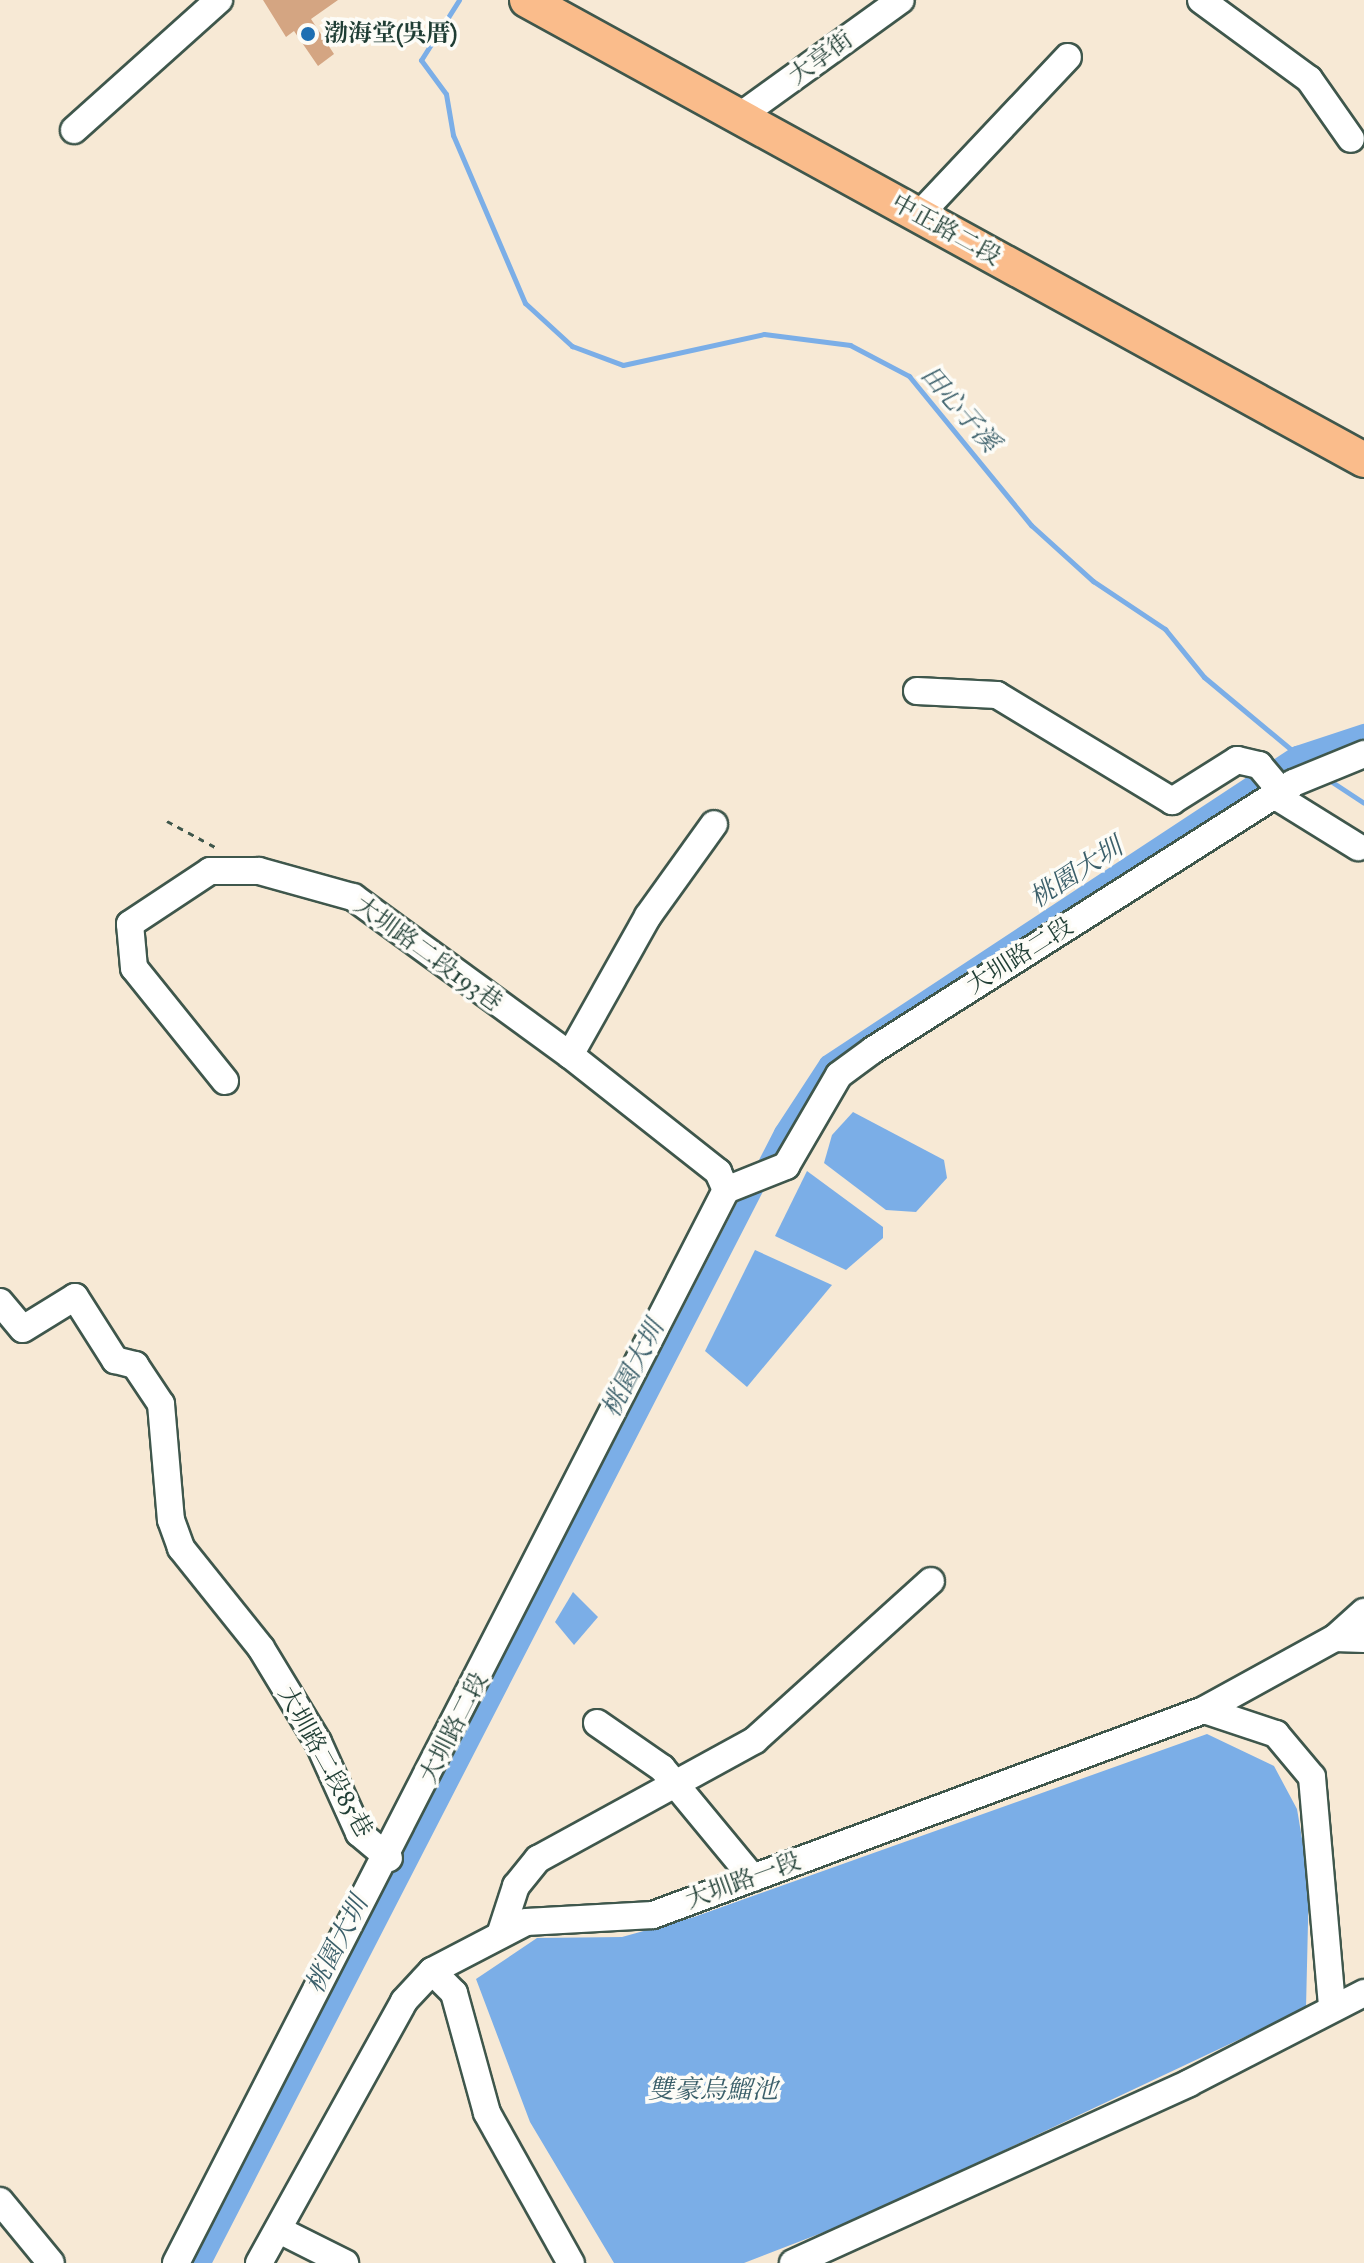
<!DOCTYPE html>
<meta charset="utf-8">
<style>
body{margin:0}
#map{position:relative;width:1364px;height:2263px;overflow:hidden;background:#f7e9d5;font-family:"IM FELL Great Primer","Noto Serif TC",serif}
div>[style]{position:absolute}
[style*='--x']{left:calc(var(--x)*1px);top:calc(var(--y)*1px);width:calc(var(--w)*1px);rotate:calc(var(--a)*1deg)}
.water>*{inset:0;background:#7baee7}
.stream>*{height:5px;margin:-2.5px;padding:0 2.5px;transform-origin:2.5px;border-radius:2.5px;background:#7baee7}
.canal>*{height:18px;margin:-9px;padding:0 9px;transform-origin:9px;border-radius:9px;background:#7baee7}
.building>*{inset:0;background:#d4a582}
.path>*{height:3px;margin-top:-1.5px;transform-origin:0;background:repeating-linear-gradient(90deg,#3f574c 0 6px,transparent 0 12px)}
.roads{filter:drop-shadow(2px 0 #3f574c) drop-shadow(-2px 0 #3f574c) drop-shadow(0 2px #3f574c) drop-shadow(0 -2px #3f574c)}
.minor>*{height:26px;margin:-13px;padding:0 13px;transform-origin:13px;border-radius:13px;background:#fff}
.major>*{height:34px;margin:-17px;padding:0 17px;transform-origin:17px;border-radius:17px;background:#fabc8b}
.dots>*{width:22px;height:22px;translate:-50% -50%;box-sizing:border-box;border:4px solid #fdfcf7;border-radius:50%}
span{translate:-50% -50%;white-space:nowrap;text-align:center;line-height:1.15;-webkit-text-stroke:7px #fdfcf7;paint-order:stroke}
.poi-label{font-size:24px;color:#1f3d34;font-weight:700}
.left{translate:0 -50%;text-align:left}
.street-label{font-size:24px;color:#1f3d34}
.water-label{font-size:26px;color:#3b5f6a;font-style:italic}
</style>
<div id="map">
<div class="water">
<div style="clip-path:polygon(853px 1112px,944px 1160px,947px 1178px,916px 1212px,886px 1210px,824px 1163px,832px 1135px)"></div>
<div style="clip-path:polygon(807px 1171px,883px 1227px,883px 1238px,846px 1270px,775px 1236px)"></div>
<div style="clip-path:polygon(755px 1250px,832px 1285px,747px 1387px,705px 1351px)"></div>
<div style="clip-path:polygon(573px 1592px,598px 1617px,574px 1645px,555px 1622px)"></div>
<div style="clip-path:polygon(1207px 1734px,1274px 1766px,1297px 1809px,1309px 1880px,1306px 2008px,863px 2217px,744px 2263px,614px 2263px,530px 2122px,476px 1979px,537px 1938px,622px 1937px,694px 1917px)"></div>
</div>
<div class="stream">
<div style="--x:459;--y:0;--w:71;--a:122.3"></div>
<div style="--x:421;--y:60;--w:42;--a:53.7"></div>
<div style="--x:446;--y:94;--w:42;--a:80.3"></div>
<div style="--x:453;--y:135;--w:183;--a:66.8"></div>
<div style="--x:525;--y:303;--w:64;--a:42.5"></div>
<div style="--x:572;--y:346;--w:54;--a:20.4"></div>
<div style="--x:623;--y:365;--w:144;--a:-12.4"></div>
<div style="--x:764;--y:334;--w:87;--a:7.3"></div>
<div style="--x:850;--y:345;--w:67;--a:27.7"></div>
<div style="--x:909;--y:376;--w:193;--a:50.7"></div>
<div style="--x:1031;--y:525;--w:84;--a:42.1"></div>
<div style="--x:1093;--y:581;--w:87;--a:33.7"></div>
<div style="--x:1165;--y:629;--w:62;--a:50.9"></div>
<div style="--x:1204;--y:677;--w:141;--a:39.8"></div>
<div style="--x:1326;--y:778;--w:45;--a:33.3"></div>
</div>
<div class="canal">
<div style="--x:202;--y:2263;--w:1271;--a:-62.79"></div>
<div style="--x:783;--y:1133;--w:82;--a:-56.9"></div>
<div style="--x:828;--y:1064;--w:562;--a:-33.38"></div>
<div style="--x:1297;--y:755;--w:71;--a:-18.2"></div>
</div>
<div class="building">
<div style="clip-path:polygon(263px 0,338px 0,311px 19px,334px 54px,318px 66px,294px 31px,286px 37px)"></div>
</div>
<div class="path">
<div style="--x:167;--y:821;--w:57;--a:28.4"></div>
</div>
<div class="roads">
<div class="minor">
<div style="--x:1201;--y:0;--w:134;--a:36.2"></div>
<div style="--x:1309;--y:79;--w:73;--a:55"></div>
<div style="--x:740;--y:116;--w:198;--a:-35.8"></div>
<div style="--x:74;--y:130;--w:195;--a:-41.9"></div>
<div style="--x:919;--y:215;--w:217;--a:-46.7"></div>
<div style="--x:917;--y:691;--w:80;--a:2.9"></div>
<div style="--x:997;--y:695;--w:205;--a:31.2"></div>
<div style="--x:1172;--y:801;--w:77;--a:-32.2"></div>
<div style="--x:1237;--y:760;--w:23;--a:13"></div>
<div style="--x:1259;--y:765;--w:34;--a:50"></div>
<div style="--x:1274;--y:795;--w:99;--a:31.8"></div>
<div style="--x:570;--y:1055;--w:159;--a:-60.7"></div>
<div style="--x:648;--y:916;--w:113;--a:-54.3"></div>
<div style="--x:225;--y:1081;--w:145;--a:-128.8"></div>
<div style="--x:134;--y:968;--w:44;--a:-95.2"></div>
<div style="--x:130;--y:924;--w:96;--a:-33.5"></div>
<div style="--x:210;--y:871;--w:49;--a:0"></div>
<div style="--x:259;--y:871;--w:98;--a:15.5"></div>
<div style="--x:353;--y:897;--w:268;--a:36.1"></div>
<div style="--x:570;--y:1055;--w:189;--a:38.3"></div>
<div style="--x:718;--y:1172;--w:20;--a:66"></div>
<div style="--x:726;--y:1190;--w:65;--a:-21.8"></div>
<div style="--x:786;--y:1166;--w:105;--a:-59.8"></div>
<div style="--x:839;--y:1075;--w:42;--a:-36.3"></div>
<div style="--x:873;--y:1050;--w:498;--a:-32.4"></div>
<div style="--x:1293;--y:783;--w:77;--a:-22.2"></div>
<div style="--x:0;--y:1302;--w:35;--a:50"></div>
<div style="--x:23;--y:1329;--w:61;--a:-31.6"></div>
<div style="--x:75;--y:1297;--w:75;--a:57.6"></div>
<div style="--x:115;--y:1360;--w:21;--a:14"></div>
<div style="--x:135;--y:1365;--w:47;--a:56.3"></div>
<div style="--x:161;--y:1404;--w:116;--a:85.1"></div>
<div style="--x:171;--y:1520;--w:30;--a:70"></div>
<div style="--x:181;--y:1548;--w:128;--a:51.3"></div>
<div style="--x:261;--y:1648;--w:110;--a:58.8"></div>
<div style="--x:318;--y:1742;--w:100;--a:65.7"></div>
<div style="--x:359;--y:1833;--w:39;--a:40"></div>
<div style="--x:1335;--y:1638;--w:39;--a:-42"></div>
<div style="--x:1204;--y:1710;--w:76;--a:18.4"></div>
<div style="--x:1276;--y:1734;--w:56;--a:50.1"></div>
<div style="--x:1312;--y:1777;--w:229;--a:85"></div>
<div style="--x:597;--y:1723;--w:79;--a:34.7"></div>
<div style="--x:662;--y:1768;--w:143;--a:50.4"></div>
<div style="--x:500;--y:1935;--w:52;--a:-71.9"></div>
<div style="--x:516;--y:1886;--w:35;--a:-51"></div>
<div style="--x:538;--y:1859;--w:247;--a:-28.7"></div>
<div style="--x:755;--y:1740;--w:237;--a:-42.1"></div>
<div style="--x:432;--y:1971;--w:31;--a:45"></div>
<div style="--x:454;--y:1993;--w:124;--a:74.6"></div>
<div style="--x:487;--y:2113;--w:172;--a:60.8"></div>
<div style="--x:0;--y:2201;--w:80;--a:50.6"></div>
<div style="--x:279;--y:2230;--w:74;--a:26.6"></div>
<div style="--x:176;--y:2263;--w:1206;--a:-62.86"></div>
<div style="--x:259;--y:2263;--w:299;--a:-61"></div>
<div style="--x:404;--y:2001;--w:41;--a:-47"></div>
<div style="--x:432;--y:1971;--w:106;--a:-27.5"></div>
<div style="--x:526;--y:1922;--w:127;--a:-3.2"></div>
<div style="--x:653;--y:1915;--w:588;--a:-20.41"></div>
<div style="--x:1204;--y:1710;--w:149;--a:-28.8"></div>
<div style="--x:1335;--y:1638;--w:29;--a:2"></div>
<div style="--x:793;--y:2263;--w:435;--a:-24.4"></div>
<div style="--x:1189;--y:2083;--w:197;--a:-27.2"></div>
</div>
<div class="major">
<div style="--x:527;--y:0;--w:955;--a:28.79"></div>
</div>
</div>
<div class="dots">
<div style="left:308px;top:34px;background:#1f6fb2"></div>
</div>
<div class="poi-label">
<span class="left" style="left:324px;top:34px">渤海堂(吳厝)</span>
</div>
<div class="street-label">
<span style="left:821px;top:58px;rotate:-36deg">大享街</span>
<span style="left:946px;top:230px;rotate:29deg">中正路二段</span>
<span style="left:428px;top:954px;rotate:36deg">大圳路二段193巷</span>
<span style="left:1020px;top:956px;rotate:-32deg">大圳路二段</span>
<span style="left:454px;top:1728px;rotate:-63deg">大圳路二段</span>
<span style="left:325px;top:1762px;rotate:61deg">大圳路二段85巷</span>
<span style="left:743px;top:1881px;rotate:-20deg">大圳路一段</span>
</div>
<div class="water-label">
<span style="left:960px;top:409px;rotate:49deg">田心子溪</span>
<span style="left:1076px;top:873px;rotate:-33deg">桃園大圳</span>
<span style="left:633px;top:1369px;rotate:-63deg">桃園大圳</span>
<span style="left:337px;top:1945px;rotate:-63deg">桃園大圳</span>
<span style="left:713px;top:2090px">雙豪烏鰡池</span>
</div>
</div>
